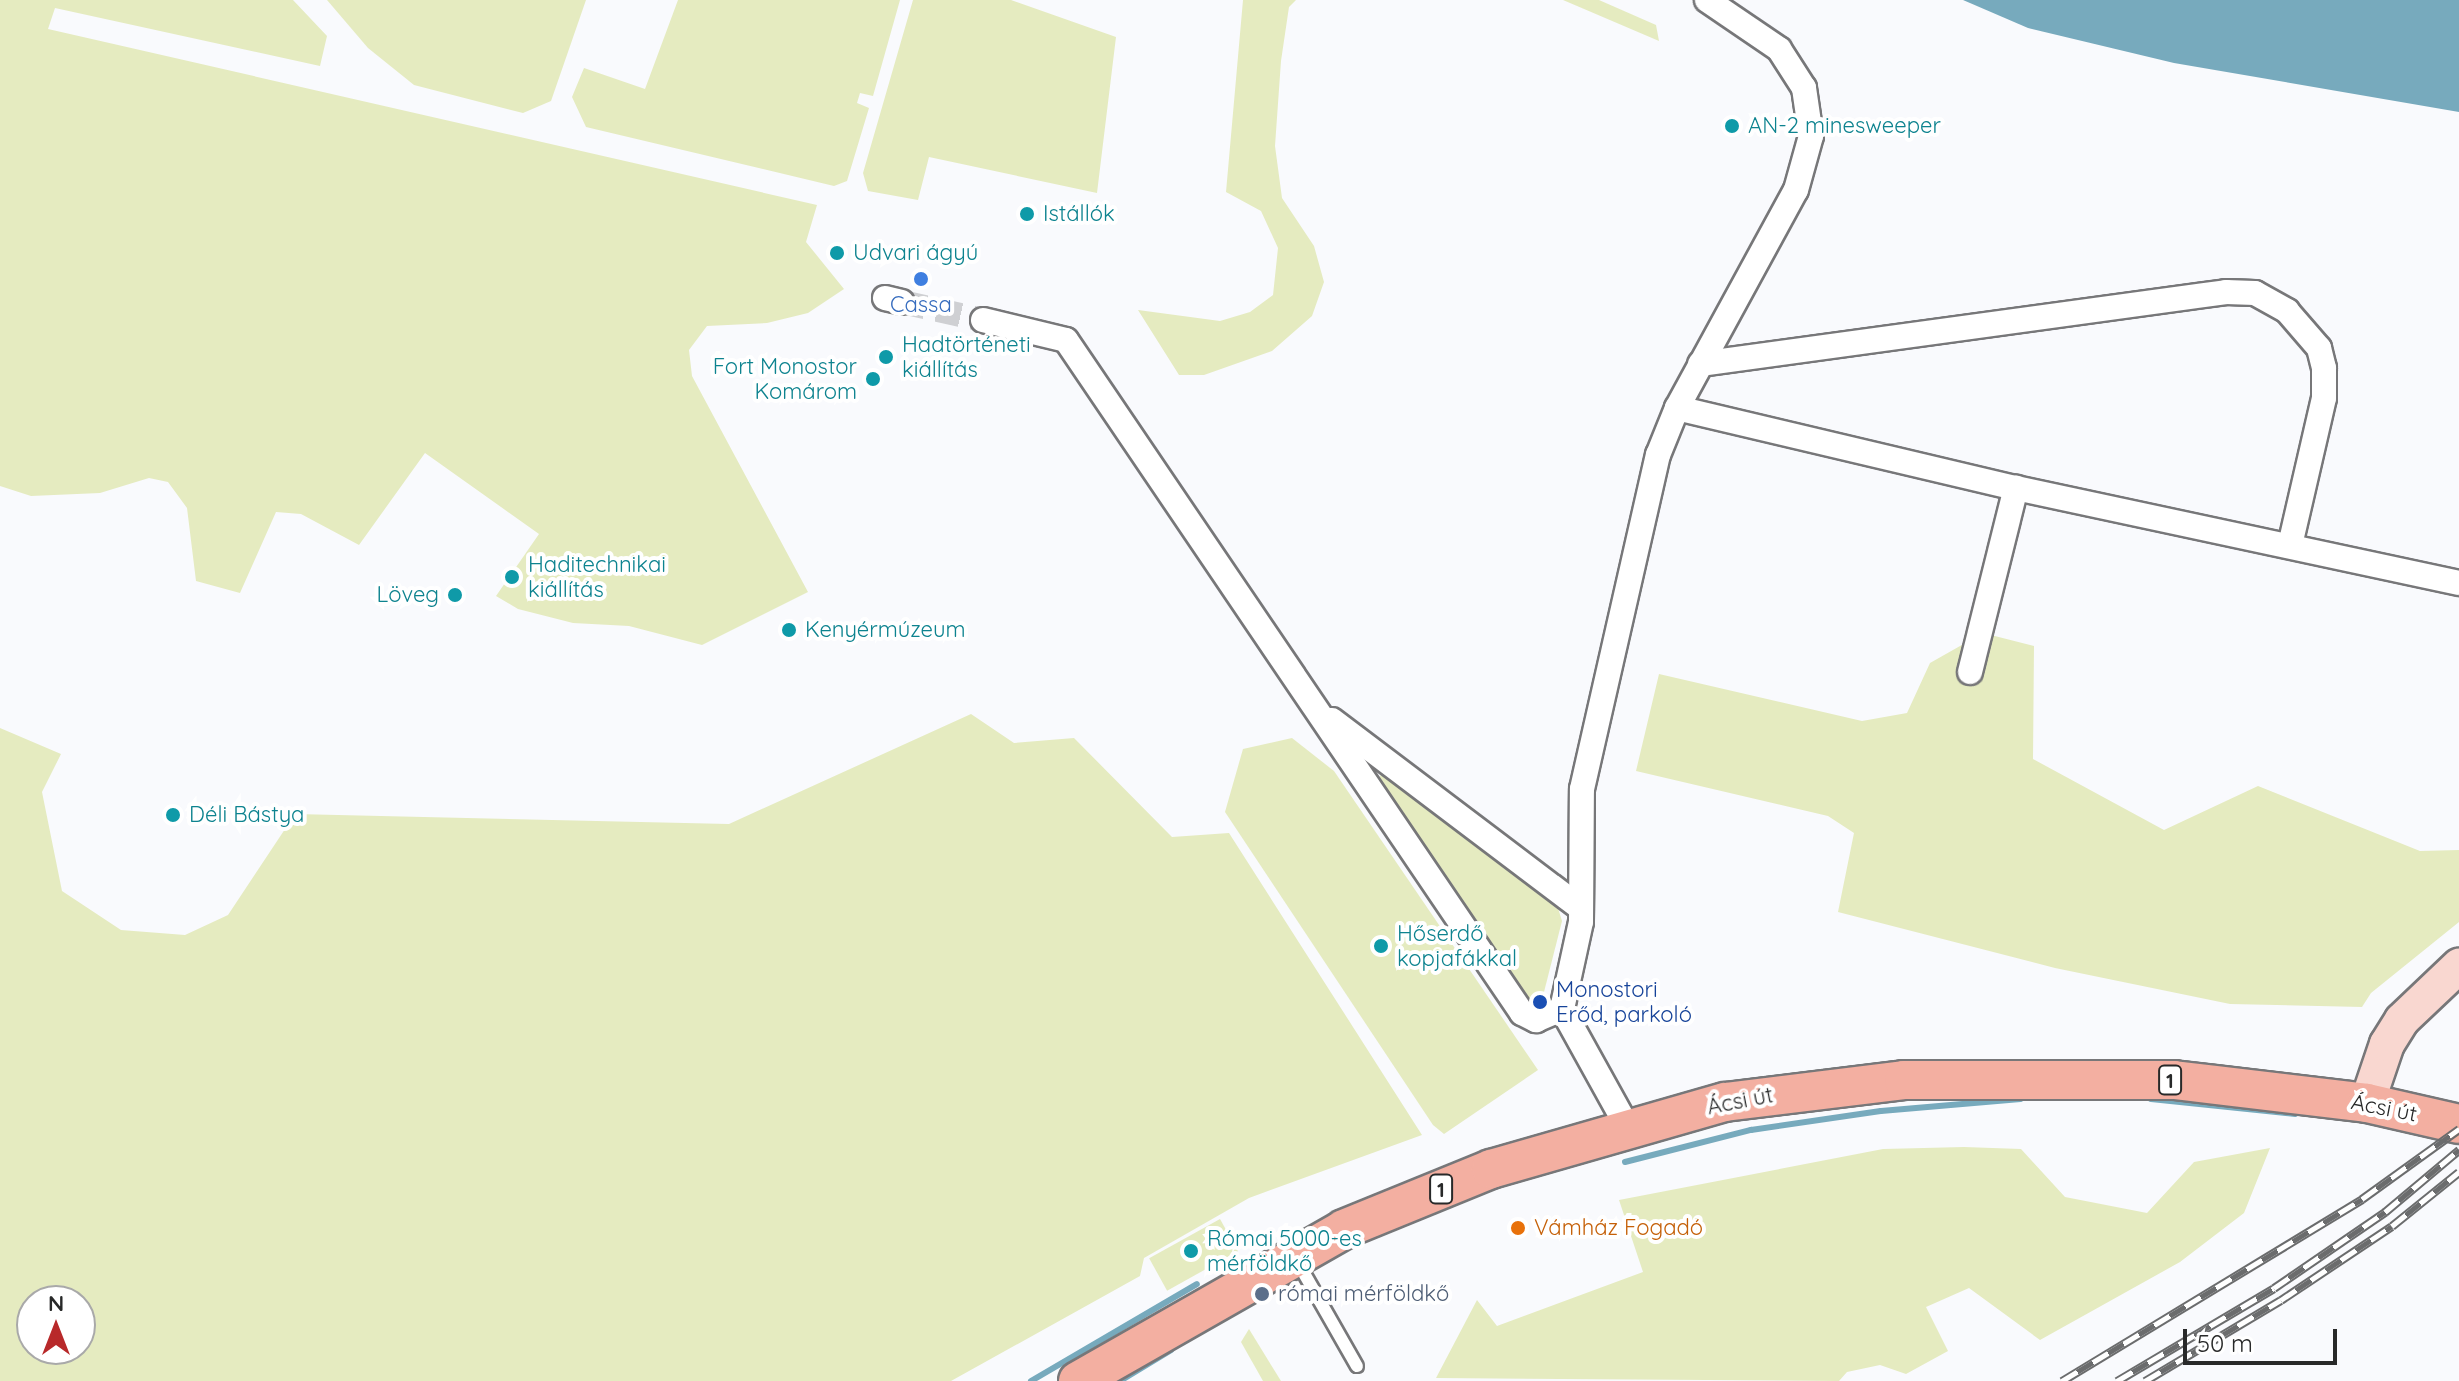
<!DOCTYPE html>
<meta charset="utf-8">
<style>
body{margin:0}
#map{position:relative;width:2459px;height:1381px;overflow:hidden;background:#f9fafd;font-family:Quicksand,sans-serif}
div>[style]{position:absolute}
[style*='--x']{left:calc(var(--x)*1px);top:calc(var(--y)*1px);width:calc(var(--w)*1px);rotate:calc(var(--a)*1deg)}
.green>*{inset:0;background:#e5ebc0;transform-origin:0 0}
.water>*{inset:0;background:#77aabd}
.stream>*{height:6px;margin:-3px;padding:0 3px;transform-origin:3px;border-radius:3px;background:#77aabd}
.street-tunnel>*{height:24px;margin-top:-12px;transform-origin:0;background:repeating-linear-gradient(90deg,#cfd0d3 0 24px,transparent 0 36px)}
.roads{filter:drop-shadow(2px 0 #777779) drop-shadow(-2px 0 #777779) drop-shadow(0 2px #777779) drop-shadow(0 -2px #777779)}
.lane>*{height:12px;margin:-6px;padding:0 6px;transform-origin:6px;border-radius:6px;background:#fff}
.street>*{height:24px;margin:-12px;padding:0 12px;transform-origin:12px;border-radius:12px;background:#fff}
.secondary>*{height:34px;margin:-17px;padding:0 17px;transform-origin:17px;border-radius:17px;background:#f9d7d0}
.primary>*{height:38px;margin:-19px;padding:0 19px;transform-origin:19px;border-radius:19px;background:#f3afa1}
.rail>*{height:9px;margin-top:-4.5px;transform-origin:0;background:repeating-linear-gradient(90deg,#fff 0 18px,#6b6c6d 0 36px);box-sizing:border-box;border-block:2px solid #6b6c6d}
.dots>*{width:22px;height:22px;translate:-50% -50%;box-sizing:border-box;border:4px solid #fff;border-radius:50%}
span{translate:-50% -50%;white-space:nowrap;text-align:center;line-height:1.15;-webkit-text-stroke:8px #fff;paint-order:stroke}
.shield-label span{padding:2px 6px;background:#fff;border:2px solid;border-radius:6px;-webkit-text-stroke-width:0}
.shield-label{font-size:20px;color:#282929;font-weight:700}
.culture-label{font-size:22px;color:#0d838f}
.left{translate:0 -50%;text-align:left}
.right{translate:-100% -50%;text-align:right}
.shop-label{font-size:22px;color:#366cbe}
.transit-label{font-size:22px;color:#164399}
.street-label{font-size:22px;color:#282929}
.food-label{font-size:22px;color:#c56008}
.service-label{font-size:22px;color:#4e5e75}
.north{position:absolute;left:16px;top:1285px;width:80px;height:80px;box-sizing:border-box;background:#fff;border:2px solid #a9a9a9;border-radius:50%;rotate:0deg;font-size:22px;font-weight:700;line-height:32px;text-align:center;color:#282929}
.north::after{content:'';display:block;margin:auto;width:28px;height:36px;background:#b8292a;clip-path:polygon(50% 0,100% 100%,50% 72%,0 100%)}
.scale{position:absolute;left:2183px;top:1329px;width:154px;height:36px;box-sizing:border-box;border:4px solid #282929;border-top:0;padding-left:10px;font-size:24px;line-height:28px;white-space:nowrap;color:#282929;-webkit-text-stroke:6px #fff;paint-order:stroke}
</style>
<div id="map">
<div class="green">
<div style="clip-path:polygon(0 0,293px 0,327px 36px,320px 66px,55px 8px,48px 29px,817px 205px,806px 242px,844px 289px,808px 313px,767px 323px,707px 326px,689px 350px,692px 376px,808px 592px,702px 645px,629px 626px,573px 623px,518px 609px,496px 596px,539px 534px,425px 453px,359px 545px,301px 514px,276px 512px,240px 593px,196px 581px,187px 508px,168px 482px,149px 478px,100px 493px,31px 496px,0 486px)"></div>
<div style="clip-path:polygon(327px 0,586px 0,551px 101px,523px 113px,414px 85px,368px 48px)"></div>
<div style="clip-path:polygon(678px 0,900px 0,873px 96px,860px 93px,857px 103px,869px 108px,847px 181px,834px 186px,586px 127px,572px 97px,584px 68px,645px 89px)"></div>
<div style="clip-path:polygon(913px 0,1011px 0,1116px 37px,1097px 193px,929px 157px,918px 200px,868px 191px,863px 173px)"></div>
<div style="clip-path:polygon(1243px 0,1296px 0,1289px 7px,1281px 61px,1275px 146px,1282px 198px,1314px 246px,1324px 282px,1312px 316px,1272px 351px,1204px 375px,1179px 375px,1138px 310px,1220px 321px,1250px 312px,1273px 295px,1278px 248px,1261px 211px,1226px 192px)"></div>
<div style="clip-path:polygon(1563px 0,1599px 0,1656px 25px,1659px 41px)"></div>
<div style="clip-path:polygon(1983px 633px,2034px 646px,2033px 759px,2164px 830px,2258px 786px,2420px 851px,2459px 850px,2459px 922px,2371px 993px,2362px 1007px,2230px 1004px,2055px 968px,1838px 912px,1854px 833px,1828px 816px,1636px 771px,1659px 674px,1862px 721px,1907px 713px,1930px 663px)"></div>
<div style="clip-path:polygon(evenodd,971px 714px,1014px 743px,1074px 738px,1172px 837px,1229px 833px,1422px 1135px,1249px 1198px,1144px 1258px,1140px 1276px,951px 1381px,0 1381px,0 728px,61px 754px,42px 792px,62px 891px,121px 930px,185px 935px,228px 915px,295px 814px,729px 824px,971px 714px,32px 1301px,80px 1301px,80px 1349px,32px 1349px,32px 1301px)"></div>
<div style="clip-path:polygon(1292px 738px,1334px 771px,1538px 1070px,1444px 1134px,1433px 1125px,1225px 812px,1243px 749px)"></div>
<div style="clip-path:polygon(1384px 770px,1557px 905px,1562px 921px,1544px 992px,1529px 1005px,1375px 784px)"></div>
<div style="clip-path:polygon(1964px 1147px,2021px 1149px,2065px 1197px,2147px 1213px,2194px 1162px,2270px 1148px,2244px 1213px,2180px 1262px,2040px 1340px,1969px 1288px,1926px 1307px,1948px 1351px,1906px 1374px,1880px 1365px,1847px 1372px,1839px 1381px,1436px 1378px,1477px 1300px,1497px 1326px,1643px 1272px,1619px 1200px,1883px 1149px)"></div>
<div style="left:1220px;top:1219px;width:37px;height:81px;rotate:61deg"></div>
<div style="clip-path:polygon(1249px 1329px,1281px 1381px,1263px 1381px,1241px 1342px)"></div>
</div>
<div class="water">
<div style="clip-path:polygon(1963px 0,2459px 0,2459px 112px,2174px 63px,2028px 28px)"></div>
</div>
<div class="stream">
<div style="--x:2151;--y:1099;--w:145;--a:5.9"></div>
<div style="--x:1625;--y:1162;--w:130;--a:-14.3"></div>
<div style="--x:1751;--y:1130;--w:131;--a:-8.3"></div>
<div style="--x:1881;--y:1111;--w:140;--a:-4.9"></div>
<div style="--x:1031;--y:1381;--w:192;--a:-30.3"></div>
<div style="--x:1120;--y:1381;--w:60;--a:-31.3"></div>
</div>
<div class="street-tunnel">
<div style="--x:902;--y:302;--w:83;--a:12.5"></div>
</div>
<div class="roads">
<div class="lane">
<div style="--x:1297;--y:1261;--w:121;--a:60.3"></div>
</div>
<div class="street">
<div style="--x:885;--y:298;--w:17;--a:13"></div>
<div style="--x:983;--y:320;--w:85;--a:13.5"></div>
<div style="--x:1066;--y:340;--w:813;--a:55.88"></div>
<div style="--x:1522;--y:1013;--w:16;--a:27"></div>
<div style="--x:1536;--y:1020;--w:28;--a:-23"></div>
<div style="--x:1700;--y:364;--w:531;--a:-7.79"></div>
<div style="--x:2226;--y:292;--w:29;--a:2"></div>
<div style="--x:2255;--y:293;--w:37;--a:29"></div>
<div style="--x:2287;--y:311;--w:49;--a:49.1"></div>
<div style="--x:2319;--y:348;--w:21;--a:76"></div>
<div style="--x:2324;--y:368;--w:30;--a:90"></div>
<div style="--x:2324;--y:398;--w:151;--a:103"></div>
<div style="--x:1677;--y:408;--w:348;--a:13.3"></div>
<div style="--x:2016;--y:488;--w:453;--a:12.1"></div>
<div style="--x:1970;--y:672;--w:190;--a:-76"></div>
<div style="--x:1332;--y:720;--w:310;--a:37.1"></div>
<div style="--x:1628;--y:1128;--w:136;--a:-119"></div>
<div style="--x:1562;--y:1009;--w:89;--a:-77.7"></div>
<div style="--x:1581;--y:922;--w:133;--a:-89.6"></div>
<div style="--x:1582;--y:789;--w:343;--a:-77.2"></div>
<div style="--x:1658;--y:455;--w:51;--a:-68"></div>
<div style="--x:1677;--y:408;--w:248;--a:-61.4"></div>
<div style="--x:1796;--y:190;--w:56;--a:-74.5"></div>
<div style="--x:1811;--y:136;--w:49;--a:-98.3"></div>
<div style="--x:1804;--y:88;--w:46;--a:-122.7"></div>
<div style="--x:1779;--y:49;--w:87;--a:-145.8"></div>
</div>
<div class="secondary">
<div style="--x:2367;--y:1103;--w:62;--a:-71.3"></div>
<div style="--x:2387;--y:1044;--w:28;--a:-58"></div>
<div style="--x:2402;--y:1020;--w:79;--a:-43.5"></div>
</div>
<div class="primary">
<div style="--x:1078;--y:1381;--w:306;--a:-29.7"></div>
<div style="--x:1344;--y:1229;--w:159;--a:-22.2"></div>
<div style="--x:1491;--y:1169;--w:243;--a:-16"></div>
<div style="--x:1725;--y:1102;--w:180;--a:-7"></div>
<div style="--x:1904;--y:1080;--w:270;--a:0"></div>
<div style="--x:2174;--y:1080;--w:194;--a:6.8"></div>
<div style="--x:2367;--y:1103;--w:94;--a:12.9"></div>
</div>
</div>
<div class="rail">
<div style="--x:2062;--y:1381;--w:351;--a:-31.2"></div>
<div style="--x:2362;--y:1199;--w:120;--a:-35.8"></div>
<div style="--x:2117;--y:1381;--w:182;--a:-30.6"></div>
<div style="--x:2274;--y:1288;--w:135;--a:-34.4"></div>
<div style="--x:2385;--y:1212;--w:97;--a:-40"></div>
<div style="--x:2145;--y:1381;--w:158;--a:-30.8"></div>
<div style="--x:2281;--y:1300;--w:133;--a:-33.7"></div>
<div style="--x:2392;--y:1226;--w:86;--a:-38.9"></div>
</div>
<div class="dots">
<div style="left:1732px;top:126px;background:#0f9aa8"></div>
<div style="left:1027px;top:214px;background:#0f9aa8"></div>
<div style="left:837px;top:253px;background:#0f9aa8"></div>
<div style="left:921px;top:279px;background:#3f7fe0"></div>
<div style="left:886px;top:357px;background:#0f9aa8"></div>
<div style="left:873px;top:379px;background:#0f9aa8"></div>
<div style="left:512px;top:577px;background:#0f9aa8"></div>
<div style="left:455px;top:595px;background:#0f9aa8"></div>
<div style="left:789px;top:630px;background:#0f9aa8"></div>
<div style="left:173px;top:815px;background:#0f9aa8"></div>
<div style="left:1381px;top:946px;background:#0f9aa8"></div>
<div style="left:1540px;top:1002px;background:#1a4fb4"></div>
<div style="left:1518px;top:1228px;background:#e8710a"></div>
<div style="left:1191px;top:1251px;background:#0f9aa8"></div>
<div style="left:1262px;top:1294px;background:#5c6f8a"></div>
</div>
<div class="shield-label">
<span style="left:2170px;top:1080px">1</span>
<span style="left:1441px;top:1189px">1</span>
</div>
<div class="culture-label">
<span class="left" style="left:1748px;top:126px">AN-2 minesweeper</span>
<span class="left" style="left:1043px;top:214px">Istállók</span>
<span class="left" style="left:853px;top:253px">Udvari ágyú</span>
<span class="left" style="left:902px;top:357px">Hadtörténeti<br>kiállítás</span>
<span class="right" style="left:857px;top:379px">Fort Monostor<br>Komárom</span>
<span class="left" style="left:528px;top:577px">Haditechnikai<br>kiállítás</span>
<span class="right" style="left:439px;top:595px">Löveg</span>
<span class="left" style="left:805px;top:630px">Kenyérmúzeum</span>
<span class="left" style="left:189px;top:815px">Déli Bástya</span>
<span class="left" style="left:1397px;top:946px">Hőserdő<br>kopjafákkal</span>
<span class="left" style="left:1207px;top:1251px">Római 5000-es<br>mérföldkő</span>
</div>
<div class="shop-label">
<span style="left:921px;top:305px">Cassa</span>
</div>
<div class="transit-label">
<span class="left" style="left:1556px;top:1002px">Monostori<br>Erőd, parkoló</span>
</div>
<div class="street-label">
<span style="left:1740px;top:1101px;rotate:-11deg">Ácsi út</span>
<span style="left:2384px;top:1108px;rotate:11deg">Ácsi út</span>
</div>
<div class="food-label">
<span class="left" style="left:1534px;top:1228px">Vámház Fogadó</span>
</div>
<div class="service-label">
<span class="left" style="left:1278px;top:1294px">római mérföldkő</span>
</div>
<div class="north">N</div>
<div class="scale">50 m</div>
</div>
